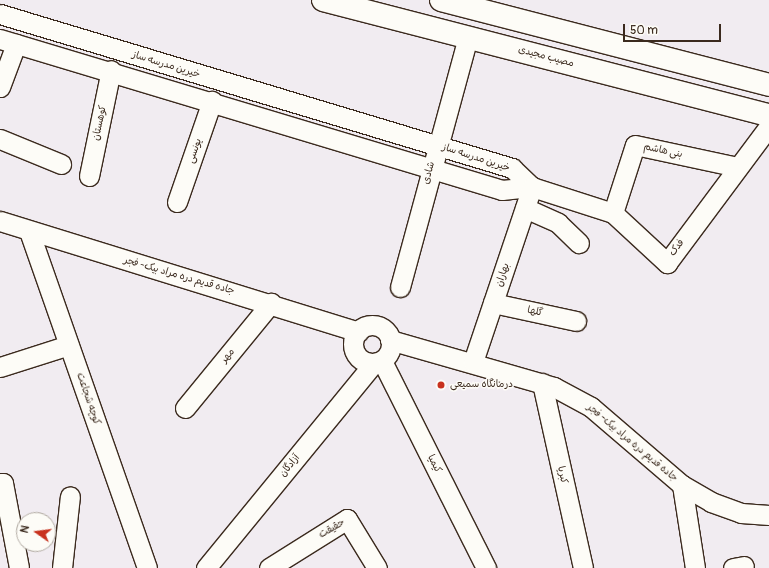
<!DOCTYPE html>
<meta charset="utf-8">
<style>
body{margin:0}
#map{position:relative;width:769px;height:568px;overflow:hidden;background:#f1ecf1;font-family:Pangolin,"Playpen Sans Arabic",sans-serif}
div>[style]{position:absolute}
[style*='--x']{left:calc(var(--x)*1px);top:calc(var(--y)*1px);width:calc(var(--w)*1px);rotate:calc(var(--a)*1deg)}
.roads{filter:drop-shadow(1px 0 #3b2a1e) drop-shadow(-1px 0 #3b2a1e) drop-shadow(0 1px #3b2a1e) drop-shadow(0 -1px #3b2a1e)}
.minor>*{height:19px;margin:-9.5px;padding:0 9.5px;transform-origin:9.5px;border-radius:9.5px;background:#fdfcf7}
.minor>.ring{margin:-9.5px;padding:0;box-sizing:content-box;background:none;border:19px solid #fdfcf7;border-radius:50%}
.major>*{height:22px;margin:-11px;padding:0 11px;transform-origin:11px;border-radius:11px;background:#fdfcf7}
.dots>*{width:11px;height:11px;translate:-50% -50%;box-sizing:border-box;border:2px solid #fdfcf7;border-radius:50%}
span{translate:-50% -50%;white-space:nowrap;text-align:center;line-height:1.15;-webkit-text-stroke:3px #fdfcf7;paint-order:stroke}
.street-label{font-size:10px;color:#3b2a1e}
.poi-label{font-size:10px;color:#3b2a1e}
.left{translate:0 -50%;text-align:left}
.north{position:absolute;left:16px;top:512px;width:40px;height:40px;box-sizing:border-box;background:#fdfcf7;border:1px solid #afa8a0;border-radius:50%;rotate:284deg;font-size:11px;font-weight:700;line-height:16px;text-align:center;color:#3b2a1e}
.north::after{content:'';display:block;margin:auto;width:14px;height:18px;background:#c8321e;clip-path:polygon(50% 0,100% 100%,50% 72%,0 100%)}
.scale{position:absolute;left:623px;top:24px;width:98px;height:18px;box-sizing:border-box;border:2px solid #3b2a1e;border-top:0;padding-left:5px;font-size:12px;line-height:14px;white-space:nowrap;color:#3b2a1e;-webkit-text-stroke:3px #fdfcf7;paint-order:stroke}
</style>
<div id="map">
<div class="roads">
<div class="minor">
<div style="--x:0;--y:14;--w:535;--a:16.74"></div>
<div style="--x:512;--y:168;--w:28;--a:44"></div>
<div style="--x:0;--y:39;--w:524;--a:16.74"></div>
<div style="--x:502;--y:190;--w:30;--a:-6"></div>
<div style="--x:532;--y:187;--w:85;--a:17.8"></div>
<div style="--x:613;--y:213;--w:74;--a:42.8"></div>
<div style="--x:667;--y:263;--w:171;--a:-53.3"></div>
<div style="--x:0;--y:87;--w:46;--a:-69.6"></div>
<div style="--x:0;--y:139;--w:66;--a:22.3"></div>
<div style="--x:89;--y:176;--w:108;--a:-78.3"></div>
<div style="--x:177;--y:202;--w:107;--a:-70.9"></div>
<div style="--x:525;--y:208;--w:36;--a:24"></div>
<div style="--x:558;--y:223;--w:29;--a:44"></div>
<div style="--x:613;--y:213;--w:71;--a:-72.1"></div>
<div style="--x:635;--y:145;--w:105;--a:12.1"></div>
<div style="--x:0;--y:221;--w:375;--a:17.2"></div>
<div style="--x:29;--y:231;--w:357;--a:70.7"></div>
<div style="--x:400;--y:287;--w:259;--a:-74.8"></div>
<div style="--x:493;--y:303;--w:85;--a:12.2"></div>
<div class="ring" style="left:353px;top:325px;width:19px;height:19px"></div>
<div style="--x:390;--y:340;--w:171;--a:16"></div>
<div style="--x:554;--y:387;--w:42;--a:28.4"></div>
<div style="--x:591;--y:407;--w:120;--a:40.6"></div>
<div style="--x:682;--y:485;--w:34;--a:30"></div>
<div style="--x:711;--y:502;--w:32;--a:20"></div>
<div style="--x:741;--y:513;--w:28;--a:4"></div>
<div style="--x:382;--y:361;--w:232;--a:63.3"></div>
<div style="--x:473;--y:362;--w:185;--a:-71.4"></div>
<div style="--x:0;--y:367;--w:72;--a:-17.7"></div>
<div style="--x:542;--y:383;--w:189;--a:77.5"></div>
<div style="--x:185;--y:408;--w:136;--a:-50.7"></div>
<div style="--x:0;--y:483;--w:3;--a:0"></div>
<div style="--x:3;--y:483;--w:86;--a:79.3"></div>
<div style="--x:682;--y:485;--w:84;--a:81.1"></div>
<div style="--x:62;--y:568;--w:72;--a:-83.7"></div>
<div style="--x:206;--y:568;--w:265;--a:-50.7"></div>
<div style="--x:269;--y:568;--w:92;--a:-32.1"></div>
<div style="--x:347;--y:519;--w:57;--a:58.5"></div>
<div style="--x:733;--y:568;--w:11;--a:-10"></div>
</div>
<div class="major">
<div style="--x:323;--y:0;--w:461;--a:14.5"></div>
<div style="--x:441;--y:0;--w:339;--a:14.5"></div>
</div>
</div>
<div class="dots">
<div style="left:441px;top:385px;background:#c8321e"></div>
</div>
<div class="street-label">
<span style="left:546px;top:57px;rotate:15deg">مصیب مجیدی</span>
<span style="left:166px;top:65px;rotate:17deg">خیرین مدرسه ساز</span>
<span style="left:100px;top:123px;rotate:-78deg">کوهستان</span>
<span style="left:195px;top:151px;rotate:-71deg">یونسی</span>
<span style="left:663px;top:151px;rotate:12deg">بنی هاشم</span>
<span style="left:476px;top:158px;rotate:18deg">خیرین مدرسه ساز</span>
<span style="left:429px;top:173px;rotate:-75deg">شادی</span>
<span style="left:677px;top:248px;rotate:-53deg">فدک</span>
<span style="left:503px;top:275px;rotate:-72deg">بهاران</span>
<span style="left:179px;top:276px;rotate:16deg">جاده قدیم دره مراد بیک- فجر</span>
<span style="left:535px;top:312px;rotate:12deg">گلها</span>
<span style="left:228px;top:356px;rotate:-51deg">مهر</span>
<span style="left:88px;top:399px;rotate:71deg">کوچه شجاعت</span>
<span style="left:632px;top:443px;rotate:40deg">جاده قدیم دره مراد بیک- فجر</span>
<span style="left:434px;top:464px;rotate:63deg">کیمیا</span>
<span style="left:290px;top:466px;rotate:-51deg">آزادگان</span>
<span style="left:562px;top:475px;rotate:78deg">کبریا</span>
<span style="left:332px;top:529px;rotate:-30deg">حقیقت</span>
</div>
<div class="poi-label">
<span class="left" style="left:450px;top:385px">درمانگاه سمیعی</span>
</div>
<div class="north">N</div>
<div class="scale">50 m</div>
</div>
